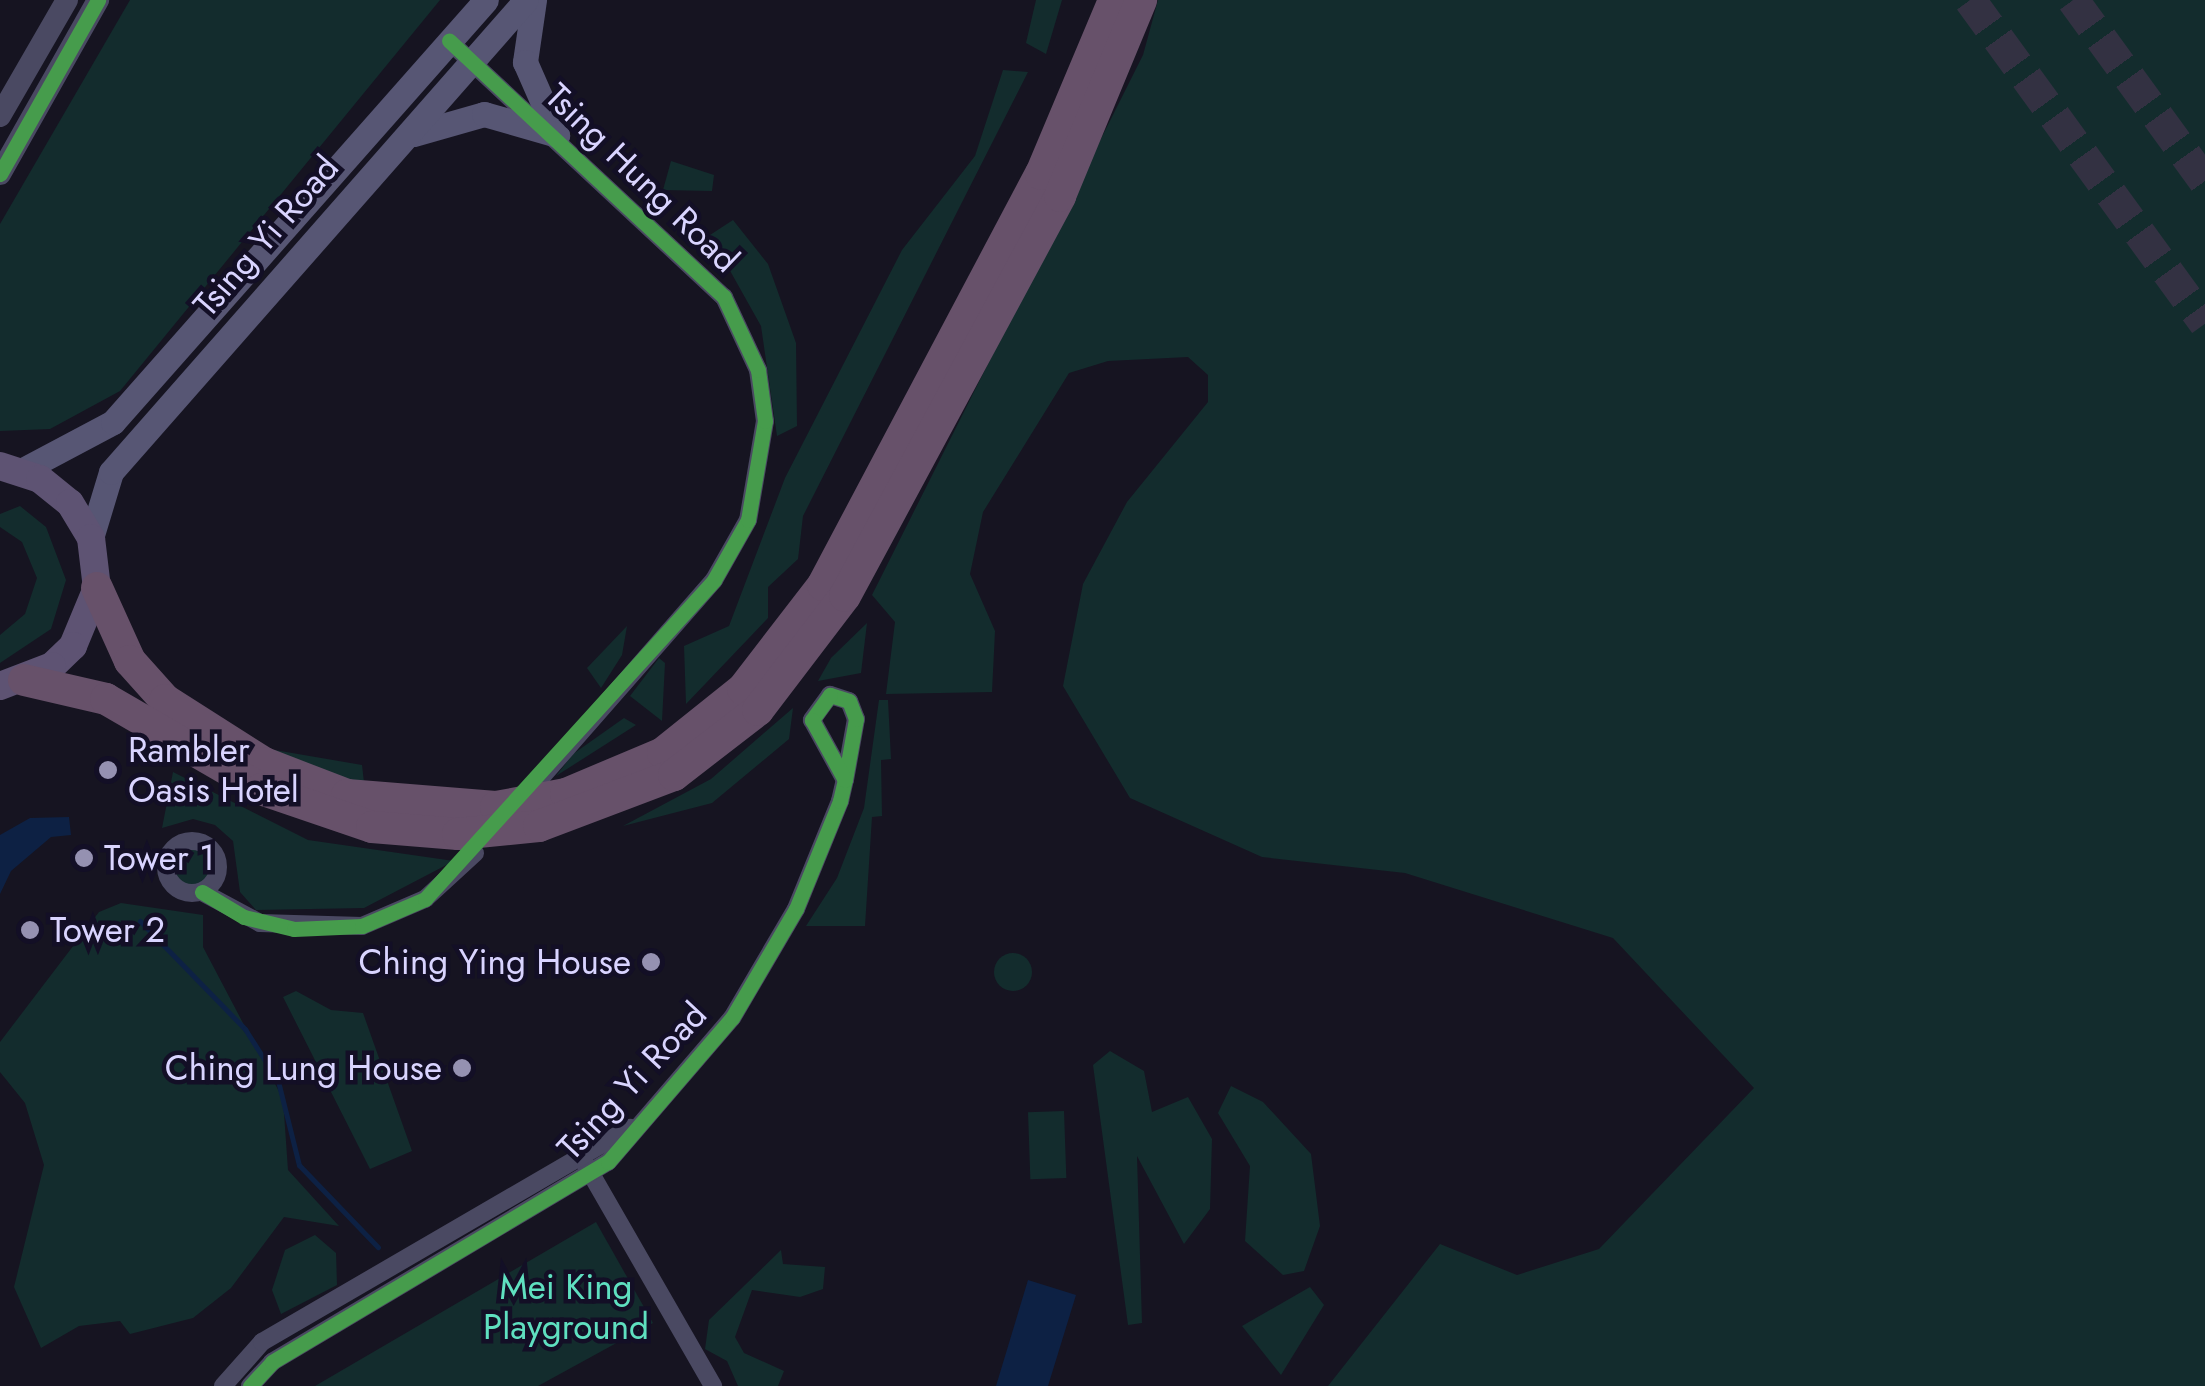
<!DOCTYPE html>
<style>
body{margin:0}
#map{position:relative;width:2205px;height:1386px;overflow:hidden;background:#161421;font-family:Jost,sans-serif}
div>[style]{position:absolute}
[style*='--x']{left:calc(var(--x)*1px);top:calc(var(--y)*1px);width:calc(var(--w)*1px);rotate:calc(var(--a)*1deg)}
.green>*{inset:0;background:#132c2d;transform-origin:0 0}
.round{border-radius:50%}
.water>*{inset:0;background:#0d2144}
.stream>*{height:5px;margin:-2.5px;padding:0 2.5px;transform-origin:2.5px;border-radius:2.5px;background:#0d2144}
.motorway-tunnel>*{height:32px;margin-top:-16px;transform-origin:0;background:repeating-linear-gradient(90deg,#333142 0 32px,transparent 0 48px)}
.minor>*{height:18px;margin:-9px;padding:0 9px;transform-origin:9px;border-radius:9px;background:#4a4962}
.minor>.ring{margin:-9px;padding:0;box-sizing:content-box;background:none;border:18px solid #4a4962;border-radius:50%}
.tertiary>*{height:22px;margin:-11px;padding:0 11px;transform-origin:11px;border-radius:11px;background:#4a4962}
.secondary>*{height:25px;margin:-12.5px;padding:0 12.5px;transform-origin:12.5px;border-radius:12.5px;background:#575674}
.primary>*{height:28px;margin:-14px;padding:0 14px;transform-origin:14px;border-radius:14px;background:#5e5373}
.motorway>*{height:32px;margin:-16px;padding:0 16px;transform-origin:16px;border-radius:16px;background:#67516a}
.cycleway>*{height:15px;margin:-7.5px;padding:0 7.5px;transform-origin:7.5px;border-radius:7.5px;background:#469c4c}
.dots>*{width:28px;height:28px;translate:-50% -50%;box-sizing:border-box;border:5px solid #130f26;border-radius:50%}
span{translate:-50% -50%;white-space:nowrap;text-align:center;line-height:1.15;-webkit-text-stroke:9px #130f26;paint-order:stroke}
.street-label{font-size:35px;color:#d9d4ff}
.poi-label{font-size:35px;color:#d9d4ff}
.left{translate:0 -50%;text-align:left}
.right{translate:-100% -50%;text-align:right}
.park-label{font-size:35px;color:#5fe0c0}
</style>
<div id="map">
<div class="green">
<div style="clip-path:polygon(130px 0,440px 0,120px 391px,50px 429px,0 431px,0 224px)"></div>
<div style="clip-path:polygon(1036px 0,1062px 0,1046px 54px,1026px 43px)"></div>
<div style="clip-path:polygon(1158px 0,2205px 0,2205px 1386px,1328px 1386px,1440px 1244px,1517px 1275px,1599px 1249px,1754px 1088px,1613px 938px,1405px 873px,1262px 857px,1130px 798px,1063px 686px,1083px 584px,1127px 502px,1208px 402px,1208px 375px,1188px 357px,1108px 361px,1069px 373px,983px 512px,970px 574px,995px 631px,992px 692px,886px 694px,895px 622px,872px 595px,1143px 55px)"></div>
<div style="clip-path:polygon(1003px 70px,1028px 72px,803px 516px,798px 559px,768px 587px,768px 618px,686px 704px,684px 646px,729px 626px,785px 478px,902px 250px,975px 156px)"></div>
<div style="clip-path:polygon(671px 161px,714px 175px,712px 191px,663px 190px)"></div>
<div style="clip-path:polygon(733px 220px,768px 264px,796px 343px,797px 426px,777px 436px,761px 326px,710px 235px)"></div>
<div style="clip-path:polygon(20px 506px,46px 527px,66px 580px,51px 629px,0 663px,0 635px,25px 614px,37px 578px,22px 542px,0 527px,0 514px)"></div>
<div style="clip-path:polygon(867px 623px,861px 673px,818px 681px,831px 658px)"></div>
<div style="clip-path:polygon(627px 626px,622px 655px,601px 688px,587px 668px)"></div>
<div style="clip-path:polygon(659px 658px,665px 663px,662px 721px,630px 696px)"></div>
<div style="clip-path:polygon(879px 700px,888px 700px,891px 759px,881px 760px,882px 816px,872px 817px,865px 926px,806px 926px,837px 878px,864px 808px)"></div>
<div style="clip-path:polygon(793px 708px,789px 739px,712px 803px,623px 826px,711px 779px)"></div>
<div style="clip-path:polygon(624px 718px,636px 725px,556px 776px,573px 754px)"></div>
<div style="clip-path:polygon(263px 748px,362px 765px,365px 791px)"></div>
<div style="clip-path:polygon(173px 772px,308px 840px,454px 861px,364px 908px,256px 910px,240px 892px,233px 841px,215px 825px,193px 819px,162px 828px)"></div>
<div class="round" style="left:174px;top:847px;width:38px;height:38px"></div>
<div style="clip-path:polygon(121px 903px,203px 915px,203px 947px,283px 1099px,288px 1170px,339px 1226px,284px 1217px,231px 1288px,193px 1318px,130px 1334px,120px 1321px,79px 1326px,41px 1348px,14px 1287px,44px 1165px,25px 1103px,0 1072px,0 1042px,99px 912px)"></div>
<div class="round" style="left:994px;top:953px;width:38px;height:38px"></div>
<div style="clip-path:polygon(296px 991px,331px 1010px,363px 1013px,412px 1151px,370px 1169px,283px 997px)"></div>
<div style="clip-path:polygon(1110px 1051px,1144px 1071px,1152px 1112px,1188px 1097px,1212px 1139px,1210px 1209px,1184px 1244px,1137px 1156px,1142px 1323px,1128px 1325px,1093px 1065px)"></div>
<div style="clip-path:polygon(1231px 1086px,1263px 1102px,1311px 1154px,1320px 1226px,1304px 1271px,1283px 1275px,1245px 1241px,1250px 1166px,1218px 1113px)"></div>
<div style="left:1064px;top:1111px;width:67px;height:36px;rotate:88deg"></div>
<div style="clip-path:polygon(596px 1222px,653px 1323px,538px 1386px,315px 1386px)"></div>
<div style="clip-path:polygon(315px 1235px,336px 1253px,337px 1285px,281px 1314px,272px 1290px,285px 1250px)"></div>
<div style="clip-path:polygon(781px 1250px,783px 1264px,825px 1267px,823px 1289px,800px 1297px,752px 1290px,735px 1337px,744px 1353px,784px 1371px,778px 1386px,738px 1386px,727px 1361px,705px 1349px,709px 1320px)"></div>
<div style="clip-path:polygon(1310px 1287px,1324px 1305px,1281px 1375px,1242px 1326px)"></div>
</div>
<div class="water">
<div style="clip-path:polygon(69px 817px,71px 835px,51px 837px,11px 871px,0 894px,0 835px,30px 818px)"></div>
<div style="clip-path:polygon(1028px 1280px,1076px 1295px,1048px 1386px,996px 1386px)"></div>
</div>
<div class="stream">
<div style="--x:140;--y:921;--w:151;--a:45.8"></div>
<div style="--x:245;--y:1029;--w:62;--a:57.6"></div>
<div style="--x:278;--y:1081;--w:87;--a:76"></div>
<div style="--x:299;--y:1165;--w:114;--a:46.1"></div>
</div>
<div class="motorway-tunnel">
<div style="--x:1970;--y:0;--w:400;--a:54"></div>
<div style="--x:2073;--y:0;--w:225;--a:54"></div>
</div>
<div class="minor">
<div style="--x:449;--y:41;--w:376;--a:43"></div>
<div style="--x:724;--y:297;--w:81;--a:65"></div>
<div style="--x:758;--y:370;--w:51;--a:82.2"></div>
<div style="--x:765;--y:421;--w:100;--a:99.7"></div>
<div style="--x:748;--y:520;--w:69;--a:119.5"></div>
<div style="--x:714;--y:580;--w:270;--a:131.2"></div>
<div class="ring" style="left:166px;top:841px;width:34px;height:34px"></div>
<div style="--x:202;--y:892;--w:66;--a:28.1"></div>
<div style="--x:260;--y:923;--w:102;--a:1.7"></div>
<div style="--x:362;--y:926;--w:69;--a:-23.2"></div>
<div style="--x:425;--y:899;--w:68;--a:-42.6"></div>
<div style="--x:586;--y:1165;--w:255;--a:60.1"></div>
<div style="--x:223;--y:1386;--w:59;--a:-48.4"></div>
<div style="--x:262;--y:1342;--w:426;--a:-30.2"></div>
<div style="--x:250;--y:1386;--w:33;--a:-47"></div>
<div style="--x:272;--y:1362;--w:391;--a:-30.8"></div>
<div style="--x:608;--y:1162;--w:190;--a:-49.3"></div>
<div style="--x:732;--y:1018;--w:126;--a:-59.6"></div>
<div style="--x:796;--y:909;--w:117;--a:-67.8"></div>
<div style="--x:840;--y:801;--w:22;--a:-77"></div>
<div style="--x:845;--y:780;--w:62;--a:-79.8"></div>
<div style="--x:856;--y:719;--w:19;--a:-111"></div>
<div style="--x:849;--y:701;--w:20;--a:-162"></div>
<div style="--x:830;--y:695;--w:31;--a:126"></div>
<div style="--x:812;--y:720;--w:68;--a:61.2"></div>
</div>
<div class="tertiary">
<div style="--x:0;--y:116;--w:134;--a:-60"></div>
<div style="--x:0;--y:174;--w:200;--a:-60.6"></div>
</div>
<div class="secondary">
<div style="--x:534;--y:0;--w:63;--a:98.3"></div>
<div style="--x:525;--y:62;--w:80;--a:66.3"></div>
<div style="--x:414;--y:134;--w:73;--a:-15.9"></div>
<div style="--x:484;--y:114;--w:76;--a:16"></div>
<div style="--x:21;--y:471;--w:104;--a:-28"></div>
<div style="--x:113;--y:422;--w:563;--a:-48.53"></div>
<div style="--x:91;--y:538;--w:69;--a:-73.1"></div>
<div style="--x:111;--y:472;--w:628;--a:-48.68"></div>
</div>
<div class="primary">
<div style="--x:0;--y:466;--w:42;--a:18"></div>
<div style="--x:40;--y:479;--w:38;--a:39"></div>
<div style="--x:70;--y:503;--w:41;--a:59"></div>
<div style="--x:91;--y:538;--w:50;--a:83.2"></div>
<div style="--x:97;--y:588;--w:63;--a:112.5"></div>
<div style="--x:73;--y:646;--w:29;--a:136"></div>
<div style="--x:52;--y:666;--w:56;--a:159"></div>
</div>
<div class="motorway">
<div style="--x:97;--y:588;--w:80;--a:65.7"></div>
<div style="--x:130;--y:661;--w:52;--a:48.1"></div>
<div style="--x:165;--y:700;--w:117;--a:32.5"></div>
<div style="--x:264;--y:763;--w:89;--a:21.1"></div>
<div style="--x:347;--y:795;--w:149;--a:4.6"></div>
<div style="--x:496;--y:807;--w:71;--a:-10.5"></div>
<div style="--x:566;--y:794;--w:105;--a:-22.9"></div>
<div style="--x:663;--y:753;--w:102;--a:-38.7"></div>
<div style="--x:743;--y:689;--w:131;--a:-52.4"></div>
<div style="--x:823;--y:585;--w:465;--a:-62.1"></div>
<div style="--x:1041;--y:174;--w:189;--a:-67.2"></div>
<div style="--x:24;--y:680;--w:84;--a:13"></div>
<div style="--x:106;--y:699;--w:179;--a:30.1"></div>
<div style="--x:261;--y:789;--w:117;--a:18.9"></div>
<div style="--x:372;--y:827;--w:86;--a:4.7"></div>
<div style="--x:458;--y:834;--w:81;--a:-5.6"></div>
<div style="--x:539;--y:826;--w:144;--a:-20.7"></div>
<div style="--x:674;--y:775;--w:106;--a:-37.7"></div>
<div style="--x:758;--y:710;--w:143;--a:-52.7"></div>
<div style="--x:845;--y:596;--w:454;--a:-61.7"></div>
<div style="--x:1060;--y:196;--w:212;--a:-67.5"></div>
</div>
<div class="cycleway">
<div style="--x:0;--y:174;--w:200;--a:-60.6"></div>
<div style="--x:202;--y:892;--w:49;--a:30.8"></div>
<div style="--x:244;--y:917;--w:51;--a:13.5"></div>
<div style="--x:294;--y:929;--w:68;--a:-2.5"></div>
<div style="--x:362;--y:926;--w:69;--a:-23.2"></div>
<div style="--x:425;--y:899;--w:430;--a:-47.8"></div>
<div style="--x:714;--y:580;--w:69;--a:-60.5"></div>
<div style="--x:748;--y:520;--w:100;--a:-80.3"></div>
<div style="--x:765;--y:421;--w:51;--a:-97.8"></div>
<div style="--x:758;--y:370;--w:81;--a:-115"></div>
<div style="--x:724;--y:297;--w:376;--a:-137"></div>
<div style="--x:250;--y:1386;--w:33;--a:-47"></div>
<div style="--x:272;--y:1362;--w:391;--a:-30.8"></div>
<div style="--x:608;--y:1162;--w:190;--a:-49.3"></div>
<div style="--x:732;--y:1018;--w:126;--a:-59.6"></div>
<div style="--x:796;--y:909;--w:117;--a:-67.8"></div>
<div style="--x:840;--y:801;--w:22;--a:-77"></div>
<div style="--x:845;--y:780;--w:62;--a:-79.8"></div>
<div style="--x:856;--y:719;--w:19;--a:-111"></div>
<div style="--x:849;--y:701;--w:20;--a:-162"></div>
<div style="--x:830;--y:695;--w:31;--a:126"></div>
<div style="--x:812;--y:720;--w:68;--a:61.2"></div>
</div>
<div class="dots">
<div style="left:108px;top:770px;background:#9591b1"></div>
<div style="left:84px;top:858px;background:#9591b1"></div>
<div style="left:30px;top:930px;background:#9591b1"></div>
<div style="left:651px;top:962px;background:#9591b1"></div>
<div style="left:462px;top:1068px;background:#9591b1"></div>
</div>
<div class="street-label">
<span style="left:642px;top:178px;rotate:44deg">Tsing Hung Road</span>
<span style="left:266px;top:236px;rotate:-49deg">Tsing Yi Road</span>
<span style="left:632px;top:1081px;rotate:-47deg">Tsing Yi Road</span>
</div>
<div class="poi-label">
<span class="left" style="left:128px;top:770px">Rambler<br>Oasis Hotel</span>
<span class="left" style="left:104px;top:858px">Tower 1</span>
<span class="left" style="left:50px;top:930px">Tower 2</span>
<span class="right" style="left:631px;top:962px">Ching Ying House</span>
<span class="right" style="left:442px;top:1068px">Ching Lung House</span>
</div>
<div class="park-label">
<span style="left:566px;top:1307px">Mei King<br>Playground</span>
</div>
</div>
